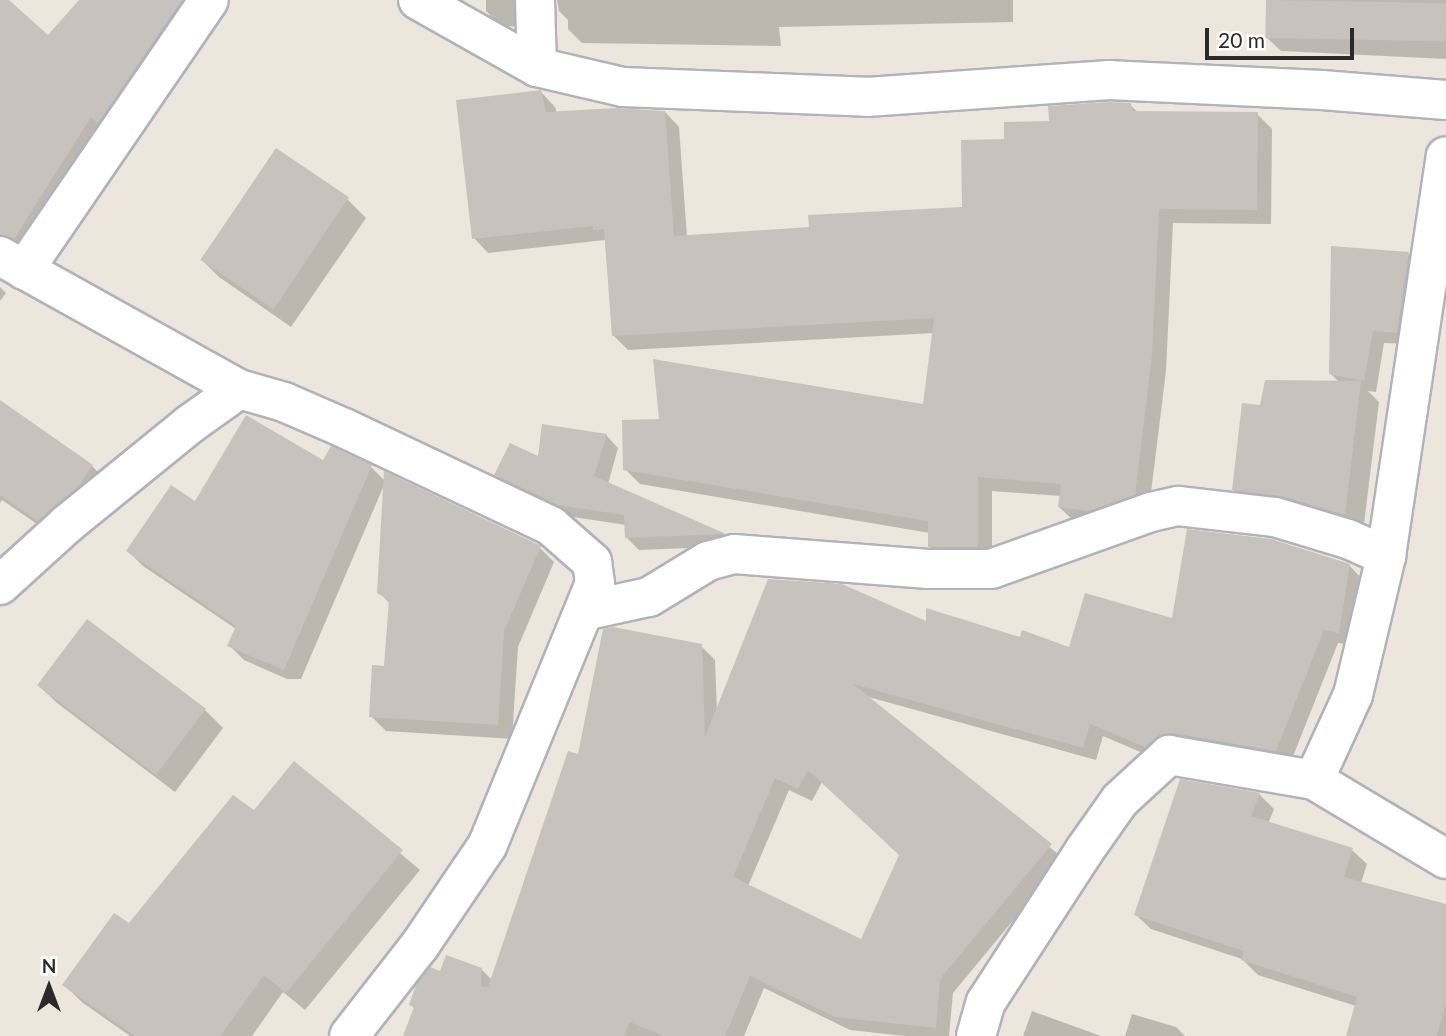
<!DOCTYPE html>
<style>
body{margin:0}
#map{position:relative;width:1446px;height:1036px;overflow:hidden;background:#ece6dd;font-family:Lato,sans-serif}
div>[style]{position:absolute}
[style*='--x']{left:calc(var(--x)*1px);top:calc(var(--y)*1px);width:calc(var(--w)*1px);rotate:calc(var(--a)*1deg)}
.shadow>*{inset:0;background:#0003}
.building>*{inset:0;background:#c7c3bc;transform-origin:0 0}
.roads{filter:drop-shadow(2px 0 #b0b2be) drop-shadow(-2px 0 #b0b2be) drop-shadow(0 2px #b0b2be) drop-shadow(0 -2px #b0b2be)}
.minor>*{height:38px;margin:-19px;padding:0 19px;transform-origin:19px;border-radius:19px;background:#fff}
span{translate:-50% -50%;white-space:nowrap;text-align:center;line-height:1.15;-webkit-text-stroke:7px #fff;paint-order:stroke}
.north{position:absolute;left:14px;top:952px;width:70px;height:70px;-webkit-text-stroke:5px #fff;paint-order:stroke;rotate:0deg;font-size:19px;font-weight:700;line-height:28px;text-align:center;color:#2a2a2a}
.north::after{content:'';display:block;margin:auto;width:24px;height:32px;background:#2a2a2a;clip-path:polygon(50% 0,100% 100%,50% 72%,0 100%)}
.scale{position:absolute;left:1205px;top:28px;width:149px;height:32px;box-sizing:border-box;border:4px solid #2a2a2a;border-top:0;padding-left:9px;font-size:21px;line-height:24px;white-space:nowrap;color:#2a2a2a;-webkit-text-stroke:5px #fff;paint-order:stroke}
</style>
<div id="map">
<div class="shadow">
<div style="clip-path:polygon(0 0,6px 0,48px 37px,81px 0,210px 0,30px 254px,0 257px)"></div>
<div style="clip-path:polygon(486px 0,533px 0,527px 27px,500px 26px,486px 11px)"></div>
<div style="clip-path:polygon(557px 0,1013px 0,1013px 22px,779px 27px,781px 46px,582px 43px,568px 29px,568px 20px,559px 11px)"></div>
<div style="clip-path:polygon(1268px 0,1446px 0,1446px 59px,1281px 51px,1266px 37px)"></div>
<div style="clip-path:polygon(541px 92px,555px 107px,557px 113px,665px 112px,679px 127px,687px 237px,811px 229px,964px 209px,1006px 141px,1051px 122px,1130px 105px,1139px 113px,1257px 114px,1272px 129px,1271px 224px,1173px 223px,1166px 371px,1149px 509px,1074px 521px,1059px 507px,1061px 496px,992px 491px,992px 561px,944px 561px,929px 546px,930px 533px,640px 484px,625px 469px,925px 406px,934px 333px,628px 350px,613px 335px,605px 240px,488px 253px,474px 238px)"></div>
<div style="clip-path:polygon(277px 151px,348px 200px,366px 218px,291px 327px,219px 277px,201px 259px)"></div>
<div style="clip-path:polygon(1409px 254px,1420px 266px,1409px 344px,1384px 343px,1376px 392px,1368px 391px,1379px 402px,1363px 532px,1252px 508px,1233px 489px,1262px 407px,1340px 383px,1331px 374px)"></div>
<div style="clip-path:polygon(0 287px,6px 293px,0 301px)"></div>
<div style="clip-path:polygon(0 403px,92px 466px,109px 483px,56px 537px,2px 500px,0 503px)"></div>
<div style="clip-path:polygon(606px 435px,618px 448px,608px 484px,725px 535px,736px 546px,639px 550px,627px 538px,626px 525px,573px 517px,509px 487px,496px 475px)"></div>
<div style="clip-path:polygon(323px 463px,371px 467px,386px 482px,539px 547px,554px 562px,518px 647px,512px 739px,386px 731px,371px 716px,386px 668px,390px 604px,379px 592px,385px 483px,301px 679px,287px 679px,244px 660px,229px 645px,236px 629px,143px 566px,128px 551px,195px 504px)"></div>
<div style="clip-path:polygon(evenodd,1349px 565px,1362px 579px,1352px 645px,1338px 643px,1290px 764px,1159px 760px,1103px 736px,1096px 760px,865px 696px,1064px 859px,953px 993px,949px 1036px,905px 1036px,850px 1030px,764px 988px,744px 1036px,405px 1036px,415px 1009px,411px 1005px,441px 973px,481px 969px,492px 980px,579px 756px,701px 646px,715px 660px,717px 712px,928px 624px,1070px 649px,1174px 621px,1349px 565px,822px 782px,901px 855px,862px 941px,748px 886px,789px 790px,812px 801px,822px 782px)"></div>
<div style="clip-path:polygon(38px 685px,205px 710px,223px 728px,175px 792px,57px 703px)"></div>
<div style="clip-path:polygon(294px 764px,420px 870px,305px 1010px,283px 992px,252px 1036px,130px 1036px,83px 1003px,64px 985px,254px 812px)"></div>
<div style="clip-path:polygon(1259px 794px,1274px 809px,1268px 824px,1352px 850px,1367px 864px,1361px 883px,1446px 906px,1446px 1036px,1348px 1036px,1356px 1006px,1258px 975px,1242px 959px,1151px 929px,1136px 915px)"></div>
<div style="clip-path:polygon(1032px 1011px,1101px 1036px,1023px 1036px)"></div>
<div style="clip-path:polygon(1132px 1014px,1176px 1027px,1185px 1036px,1125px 1036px)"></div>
</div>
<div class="building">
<div style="clip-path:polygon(0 0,9px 0,48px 35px,79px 0,182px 0,98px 123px,91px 117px,14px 239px,0 234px)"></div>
<div style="left:1266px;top:0;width:180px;height:38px;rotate:1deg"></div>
<div style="clip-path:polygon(541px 90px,546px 112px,616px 108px,665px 111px,674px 236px,809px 227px,808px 215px,962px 207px,961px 140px,1004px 139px,1004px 122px,1049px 121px,1048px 106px,1109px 102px,1131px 103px,1132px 111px,1258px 112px,1257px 210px,1159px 209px,1152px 355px,1135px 495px,1089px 511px,1058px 507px,1061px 484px,978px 477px,978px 547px,928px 547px,928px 521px,623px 470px,622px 420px,659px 419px,653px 359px,923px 404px,934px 318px,612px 336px,604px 229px,593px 230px,593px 226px,472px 239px,456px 100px)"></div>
<div style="left:276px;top:148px;width:88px;height:135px;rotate:34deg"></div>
<div style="clip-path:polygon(1331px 246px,1409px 252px,1397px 333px,1373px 331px,1364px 381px,1329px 374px)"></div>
<div style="clip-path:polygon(1265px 380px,1361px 381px,1345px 515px,1281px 496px,1232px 490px,1242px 403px,1260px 405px)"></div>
<div style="clip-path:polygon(0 400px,93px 465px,77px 488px,38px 521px,0 495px)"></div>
<div style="clip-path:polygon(246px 415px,323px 460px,331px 446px,372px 465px,284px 670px,227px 646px,236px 626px,126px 551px,171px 485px,195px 501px)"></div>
<div style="clip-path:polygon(542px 424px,607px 434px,594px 476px,726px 534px,625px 538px,624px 515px,558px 505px,494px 475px,510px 443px,538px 456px)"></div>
<div style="clip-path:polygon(384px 471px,541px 546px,504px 631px,498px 725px,369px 717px,372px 665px,384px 666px,389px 600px,377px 593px)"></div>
<div style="clip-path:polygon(evenodd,1187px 529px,1271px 539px,1350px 564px,1339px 633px,1324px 630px,1276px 751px,1172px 733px,1162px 734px,1145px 747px,1090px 724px,1083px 748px,853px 684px,1052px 844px,940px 979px,936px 1028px,835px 1017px,750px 976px,725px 1036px,664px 1036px,630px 1022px,624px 1036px,403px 1036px,414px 1007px,409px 1005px,416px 985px,430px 967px,440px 971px,446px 955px,482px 968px,481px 986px,488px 987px,568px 751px,578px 754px,603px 629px,613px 627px,702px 644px,705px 737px,768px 579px,842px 584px,926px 621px,926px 608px,1020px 637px,1022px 630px,1069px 647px,1085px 593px,1172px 618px,1187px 529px,808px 770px,899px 855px,861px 939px,733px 877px,775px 778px,798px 789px,808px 770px)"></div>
<div style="left:87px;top:619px;width:149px;height:83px;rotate:37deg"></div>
<div style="clip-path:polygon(294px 761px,403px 850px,286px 993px,264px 975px,220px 1036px,135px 1036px,62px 985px,114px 913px,129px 923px,233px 795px,254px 810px)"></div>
<div style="clip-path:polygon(1180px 779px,1260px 793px,1251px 816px,1353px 848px,1344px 877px,1446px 904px,1446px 1002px,1437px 1036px,1346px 1036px,1357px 997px,1241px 960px,1244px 951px,1134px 915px)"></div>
</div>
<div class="roads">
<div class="minor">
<div style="--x:418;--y:0;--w:137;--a:29.4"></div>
<div style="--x:537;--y:67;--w:88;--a:13.1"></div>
<div style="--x:623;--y:87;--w:244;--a:2.3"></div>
<div style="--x:867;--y:97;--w:243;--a:-4"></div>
<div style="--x:1109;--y:80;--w:213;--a:2.7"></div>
<div style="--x:1322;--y:90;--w:124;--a:4.6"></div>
<div style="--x:535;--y:0;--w:67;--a:88.3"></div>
<div style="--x:0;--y:256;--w:274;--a:29.1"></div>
<div style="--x:239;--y:389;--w:47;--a:16.1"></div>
<div style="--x:284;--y:402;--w:65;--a:23.4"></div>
<div style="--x:344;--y:428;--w:229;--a:25.3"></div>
<div style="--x:551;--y:526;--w:55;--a:41.3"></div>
<div style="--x:592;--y:562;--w:21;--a:82"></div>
<div style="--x:595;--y:583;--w:284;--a:112.3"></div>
<div style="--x:487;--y:846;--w:120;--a:124.1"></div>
<div style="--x:420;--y:945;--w:115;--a:128"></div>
<div style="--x:24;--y:270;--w:327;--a:-55.6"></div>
<div style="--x:0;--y:585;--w:91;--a:-42.3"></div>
<div style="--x:67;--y:524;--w:159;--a:-39.1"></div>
<div style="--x:190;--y:424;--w:60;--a:-35.5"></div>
<div style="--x:584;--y:611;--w:66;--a:-12.2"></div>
<div style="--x:649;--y:597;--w:69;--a:-31.4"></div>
<div style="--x:708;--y:561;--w:27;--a:-15"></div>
<div style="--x:734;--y:554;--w:195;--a:4.4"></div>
<div style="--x:928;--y:569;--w:63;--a:0"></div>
<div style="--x:991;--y:569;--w:170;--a:-19.6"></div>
<div style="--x:1151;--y:512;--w:28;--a:-13"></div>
<div style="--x:1178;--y:506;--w:98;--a:6.5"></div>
<div style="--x:1275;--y:517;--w:76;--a:16.8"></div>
<div style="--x:1348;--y:539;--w:42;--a:24.1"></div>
<div style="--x:1314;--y:780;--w:94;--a:-65.4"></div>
<div style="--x:1353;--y:695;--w:143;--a:-76.6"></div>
<div style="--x:1386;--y:556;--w:404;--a:-81.5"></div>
<div style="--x:976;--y:1036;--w:35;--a:-74"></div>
<div style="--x:986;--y:1002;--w:180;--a:-57"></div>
<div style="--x:1084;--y:851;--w:62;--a:-54.8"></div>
<div style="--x:1120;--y:800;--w:67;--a:-42.6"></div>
<div style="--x:1169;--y:755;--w:147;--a:9.8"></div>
<div style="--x:1314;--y:780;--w:154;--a:30.9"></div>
</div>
</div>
<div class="north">N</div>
<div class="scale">20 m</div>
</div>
